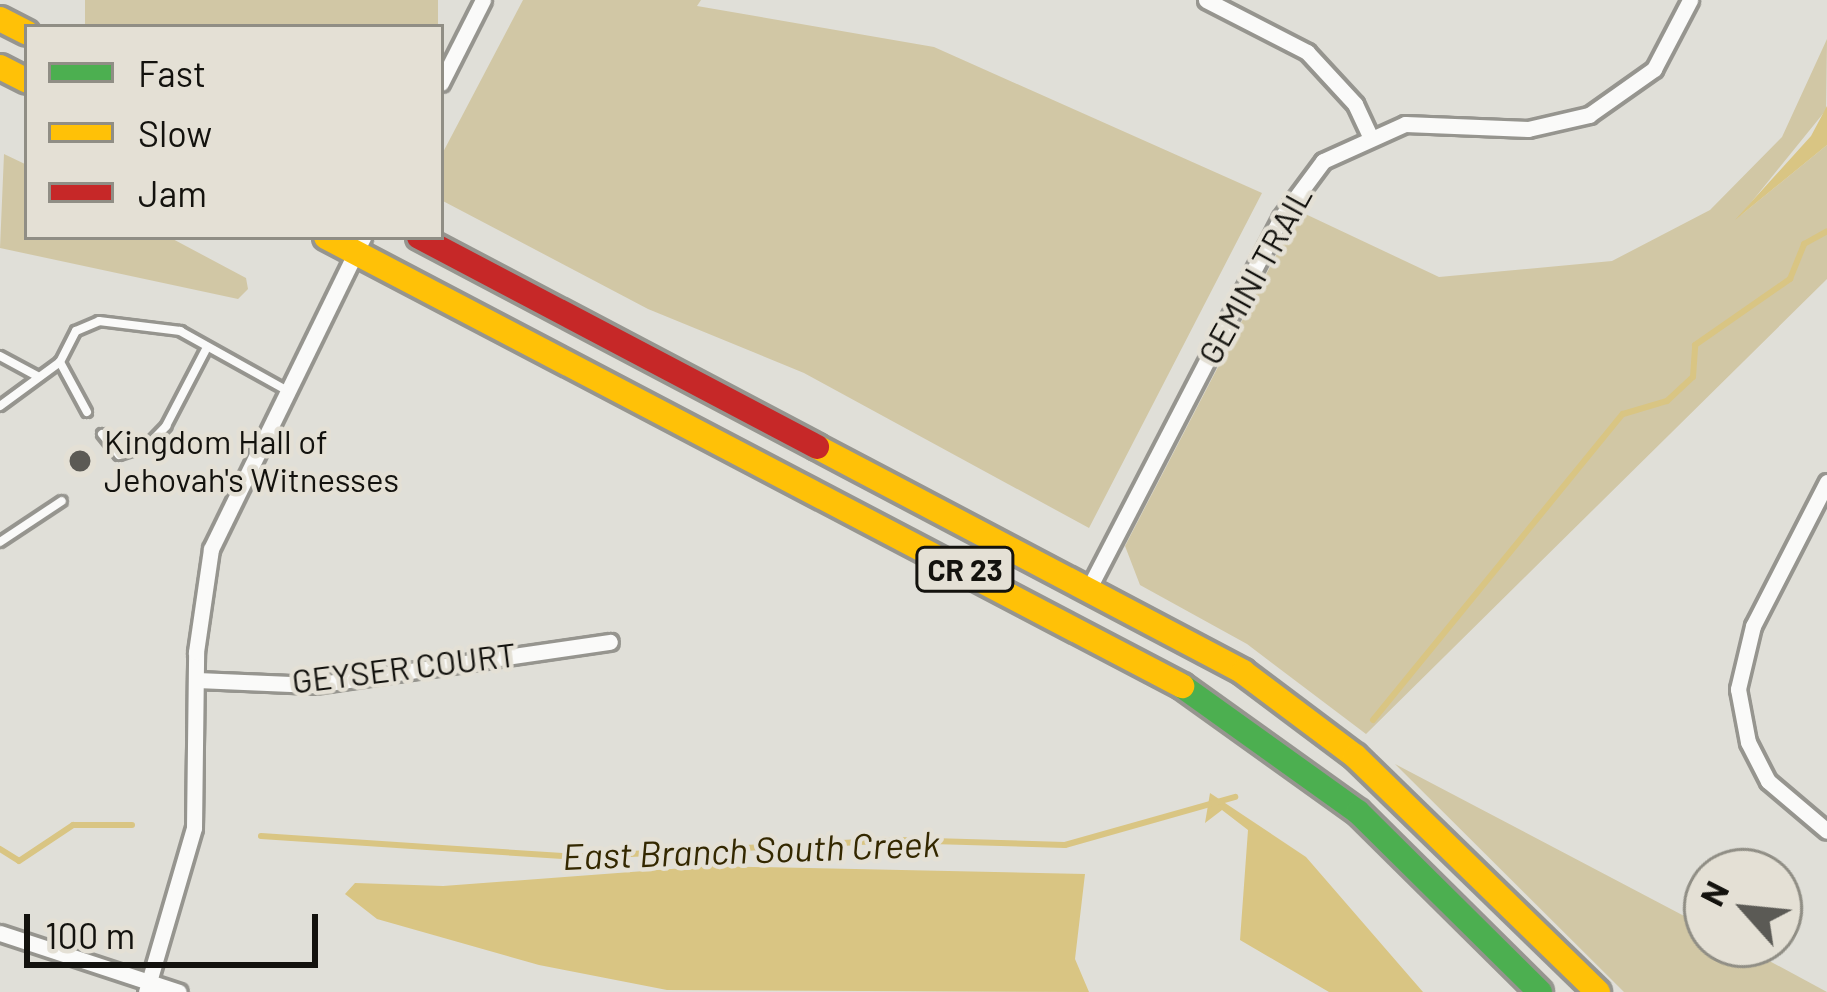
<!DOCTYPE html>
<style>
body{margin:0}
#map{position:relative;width:1827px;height:992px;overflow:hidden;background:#e0dfd8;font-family:Barlow,sans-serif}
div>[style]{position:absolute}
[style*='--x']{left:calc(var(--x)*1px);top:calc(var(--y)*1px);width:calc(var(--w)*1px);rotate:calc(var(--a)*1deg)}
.green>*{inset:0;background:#d1c7a5;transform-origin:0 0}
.water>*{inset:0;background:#d9c583}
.stream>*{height:6px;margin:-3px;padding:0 3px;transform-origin:3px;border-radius:3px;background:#d9c583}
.roads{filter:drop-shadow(3px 0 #96958f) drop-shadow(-3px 0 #96958f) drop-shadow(0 3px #96958f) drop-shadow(0 -3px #96958f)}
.lane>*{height:8px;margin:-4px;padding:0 4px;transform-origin:4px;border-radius:4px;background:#fafaf9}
.street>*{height:15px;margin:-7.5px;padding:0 7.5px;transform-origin:7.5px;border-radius:7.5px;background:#fafaf9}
.fast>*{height:24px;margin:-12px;padding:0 12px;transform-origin:12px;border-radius:12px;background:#4caf50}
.slow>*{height:24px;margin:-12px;padding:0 12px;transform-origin:12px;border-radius:12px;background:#ffc107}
.jam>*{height:24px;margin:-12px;padding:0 12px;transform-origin:12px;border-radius:12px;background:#c62828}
.dots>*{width:33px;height:33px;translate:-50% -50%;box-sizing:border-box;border:6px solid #e4e0d5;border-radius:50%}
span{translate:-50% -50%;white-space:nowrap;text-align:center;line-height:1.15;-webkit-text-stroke:9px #e4e0d5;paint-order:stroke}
.shield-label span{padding:3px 9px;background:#e4e0d5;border:3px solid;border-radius:9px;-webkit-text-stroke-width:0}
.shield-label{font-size:30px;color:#13120e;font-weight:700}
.street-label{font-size:33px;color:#13120e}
.poi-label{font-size:33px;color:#13120e}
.left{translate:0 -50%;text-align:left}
.water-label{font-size:36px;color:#342800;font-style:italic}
.legend{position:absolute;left:24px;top:24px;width:420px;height:216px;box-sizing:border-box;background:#e4e0d5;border:3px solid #908e85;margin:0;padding:15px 21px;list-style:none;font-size:36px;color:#13120e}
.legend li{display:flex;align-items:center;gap:24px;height:60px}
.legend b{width:60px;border:3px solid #908e85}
.north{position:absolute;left:1683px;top:848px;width:120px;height:120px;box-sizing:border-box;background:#e4e0d5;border:3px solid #908e85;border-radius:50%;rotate:297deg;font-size:33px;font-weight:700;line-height:48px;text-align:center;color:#13120e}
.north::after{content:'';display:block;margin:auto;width:42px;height:54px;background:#5b5a55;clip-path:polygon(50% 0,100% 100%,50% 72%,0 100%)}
.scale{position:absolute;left:24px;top:914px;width:294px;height:54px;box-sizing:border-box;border:6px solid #13120e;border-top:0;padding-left:15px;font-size:36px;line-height:42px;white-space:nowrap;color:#13120e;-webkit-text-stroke:9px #e4e0d5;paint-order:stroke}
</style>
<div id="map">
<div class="green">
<div style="left:85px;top:0;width:353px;height:43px"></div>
<div style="clip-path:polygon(523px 0,701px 0,697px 6px,934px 47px,1262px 193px,1089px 528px,804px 373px,648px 309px,441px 200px,441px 156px)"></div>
<div style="clip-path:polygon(1827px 39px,1826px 110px,1741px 215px,1827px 145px,1827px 279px,1366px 734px,1247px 644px,1140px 585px,1125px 546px,1299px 211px,1439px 277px,1612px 261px,1710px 210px,1782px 137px)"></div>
<div style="clip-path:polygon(4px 154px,27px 165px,27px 237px,169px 237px,246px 278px,248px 289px,238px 299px,0 248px)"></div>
<div style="clip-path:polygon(1395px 764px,1707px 928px,1707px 944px,1738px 944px,1827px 992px,1624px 992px)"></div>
</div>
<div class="water">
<div style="clip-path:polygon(1827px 106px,1827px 145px,1735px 220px,1811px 136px)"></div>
<div style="clip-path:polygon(1210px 793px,1306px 857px,1423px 992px,1329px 992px,1240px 940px,1248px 830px,1222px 810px,1205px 823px)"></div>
<div style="clip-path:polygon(711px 866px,1085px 874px,1075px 959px,1089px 992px,667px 990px,539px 965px,377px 919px,345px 894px,355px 883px,443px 886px)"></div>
</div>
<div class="stream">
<div style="--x:1373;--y:720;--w:395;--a:-50.8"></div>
<div style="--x:1623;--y:414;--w:46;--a:-16.5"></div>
<div style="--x:1667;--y:401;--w:35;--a:-43"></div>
<div style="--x:1693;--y:377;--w:32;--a:-86"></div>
<div style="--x:1695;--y:345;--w:116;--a:-34.8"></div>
<div style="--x:1790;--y:279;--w:38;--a:-68"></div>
<div style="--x:1804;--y:244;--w:26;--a:-29"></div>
<div style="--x:261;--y:836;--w:314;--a:3.8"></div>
<div style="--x:574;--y:857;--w:324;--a:-3"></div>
<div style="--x:898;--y:840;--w:167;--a:1.7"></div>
<div style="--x:1065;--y:845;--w:177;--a:-15.8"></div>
<div style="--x:0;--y:849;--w:22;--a:32"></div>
<div style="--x:19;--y:861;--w:65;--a:-33.7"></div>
<div style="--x:73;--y:825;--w:59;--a:0"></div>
</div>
<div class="roads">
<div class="lane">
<div style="--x:0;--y:356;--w:44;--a:28.3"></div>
<div style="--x:0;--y:406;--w:74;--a:-36.3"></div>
<div style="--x:87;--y:412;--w:57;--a:-118.4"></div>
<div style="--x:60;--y:362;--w:35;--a:-63"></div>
<div style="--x:76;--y:331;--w:25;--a:-23"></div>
<div style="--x:99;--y:321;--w:82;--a:7"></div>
<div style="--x:180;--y:331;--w:119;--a:29.1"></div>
<div style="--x:102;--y:434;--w:27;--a:51"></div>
<div style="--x:119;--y:455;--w:29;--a:-18"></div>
<div style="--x:147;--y:446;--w:28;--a:-46"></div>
<div style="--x:166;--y:426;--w:85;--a:-62.5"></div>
<div style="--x:0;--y:542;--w:74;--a:-33.5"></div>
</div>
<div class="street">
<div style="--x:1206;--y:0;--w:114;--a:27.2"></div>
<div style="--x:1307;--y:52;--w:71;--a:47.3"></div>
<div style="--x:1355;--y:104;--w:33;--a:65"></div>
<div style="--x:441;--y:83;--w:93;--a:-63.2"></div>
<div style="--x:1827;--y:482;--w:162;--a:117.2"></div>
<div style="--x:1753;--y:626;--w:65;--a:103.4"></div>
<div style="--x:1738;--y:689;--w:54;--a:79.3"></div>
<div style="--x:1748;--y:742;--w:44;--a:62.9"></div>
<div style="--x:1768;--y:781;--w:77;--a:40.3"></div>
<div style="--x:1089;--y:588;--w:416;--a:-62.6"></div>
<div style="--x:1280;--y:219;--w:72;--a:-53.4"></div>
<div style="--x:1323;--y:161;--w:90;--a:-24.3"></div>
<div style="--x:1405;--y:124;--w:123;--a:2.3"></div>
<div style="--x:1528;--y:129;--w:63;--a:-12.9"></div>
<div style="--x:1589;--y:115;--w:80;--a:-35.3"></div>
<div style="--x:1654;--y:69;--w:78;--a:-62.4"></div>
<div style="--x:197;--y:680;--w:117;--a:2.4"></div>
<div style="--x:314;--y:685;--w:299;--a:-8.3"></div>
<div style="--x:0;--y:933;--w:188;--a:18.2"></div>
<div style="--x:146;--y:992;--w:171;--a:-73.7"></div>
<div style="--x:194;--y:828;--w:176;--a:-89.3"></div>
<div style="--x:196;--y:652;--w:104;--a:-81.7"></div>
<div style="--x:211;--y:549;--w:347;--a:-64"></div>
</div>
<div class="fast">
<div style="--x:1182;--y:686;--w:216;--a:35.6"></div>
<div style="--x:1358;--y:812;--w:256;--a:44.7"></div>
</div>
<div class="slow">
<div style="--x:0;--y:19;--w:30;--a:27"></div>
<div style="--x:0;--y:67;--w:30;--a:27"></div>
<div style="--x:326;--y:237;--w:967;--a:27.68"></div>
<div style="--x:817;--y:447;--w:482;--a:27.8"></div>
<div style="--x:1243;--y:672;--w:140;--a:36.9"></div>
<div style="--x:1355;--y:756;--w:339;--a:44.2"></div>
</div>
<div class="jam">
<div style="--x:419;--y:237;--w:450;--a:27.8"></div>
</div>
</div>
<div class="dots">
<div style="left:80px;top:461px;background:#5b5a55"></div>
</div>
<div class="shield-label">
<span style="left:965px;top:569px">CR 23</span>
</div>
<div class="street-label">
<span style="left:1255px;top:275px;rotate:-61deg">GEMINI TRAIL</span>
<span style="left:404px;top:668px;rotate:-7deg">GEYSER COURT</span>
</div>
<div class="poi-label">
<span class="left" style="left:104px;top:461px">Kingdom Hall of<br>Jehovah's Witnesses</span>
</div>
<div class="water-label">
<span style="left:751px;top:849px;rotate:-2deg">East Branch South Creek</span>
</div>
<ul class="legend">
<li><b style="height:15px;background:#4caf50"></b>Fast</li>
<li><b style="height:15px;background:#ffc107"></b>Slow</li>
<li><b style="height:15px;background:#c62828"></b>Jam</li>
</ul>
<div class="north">N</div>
<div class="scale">100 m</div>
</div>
